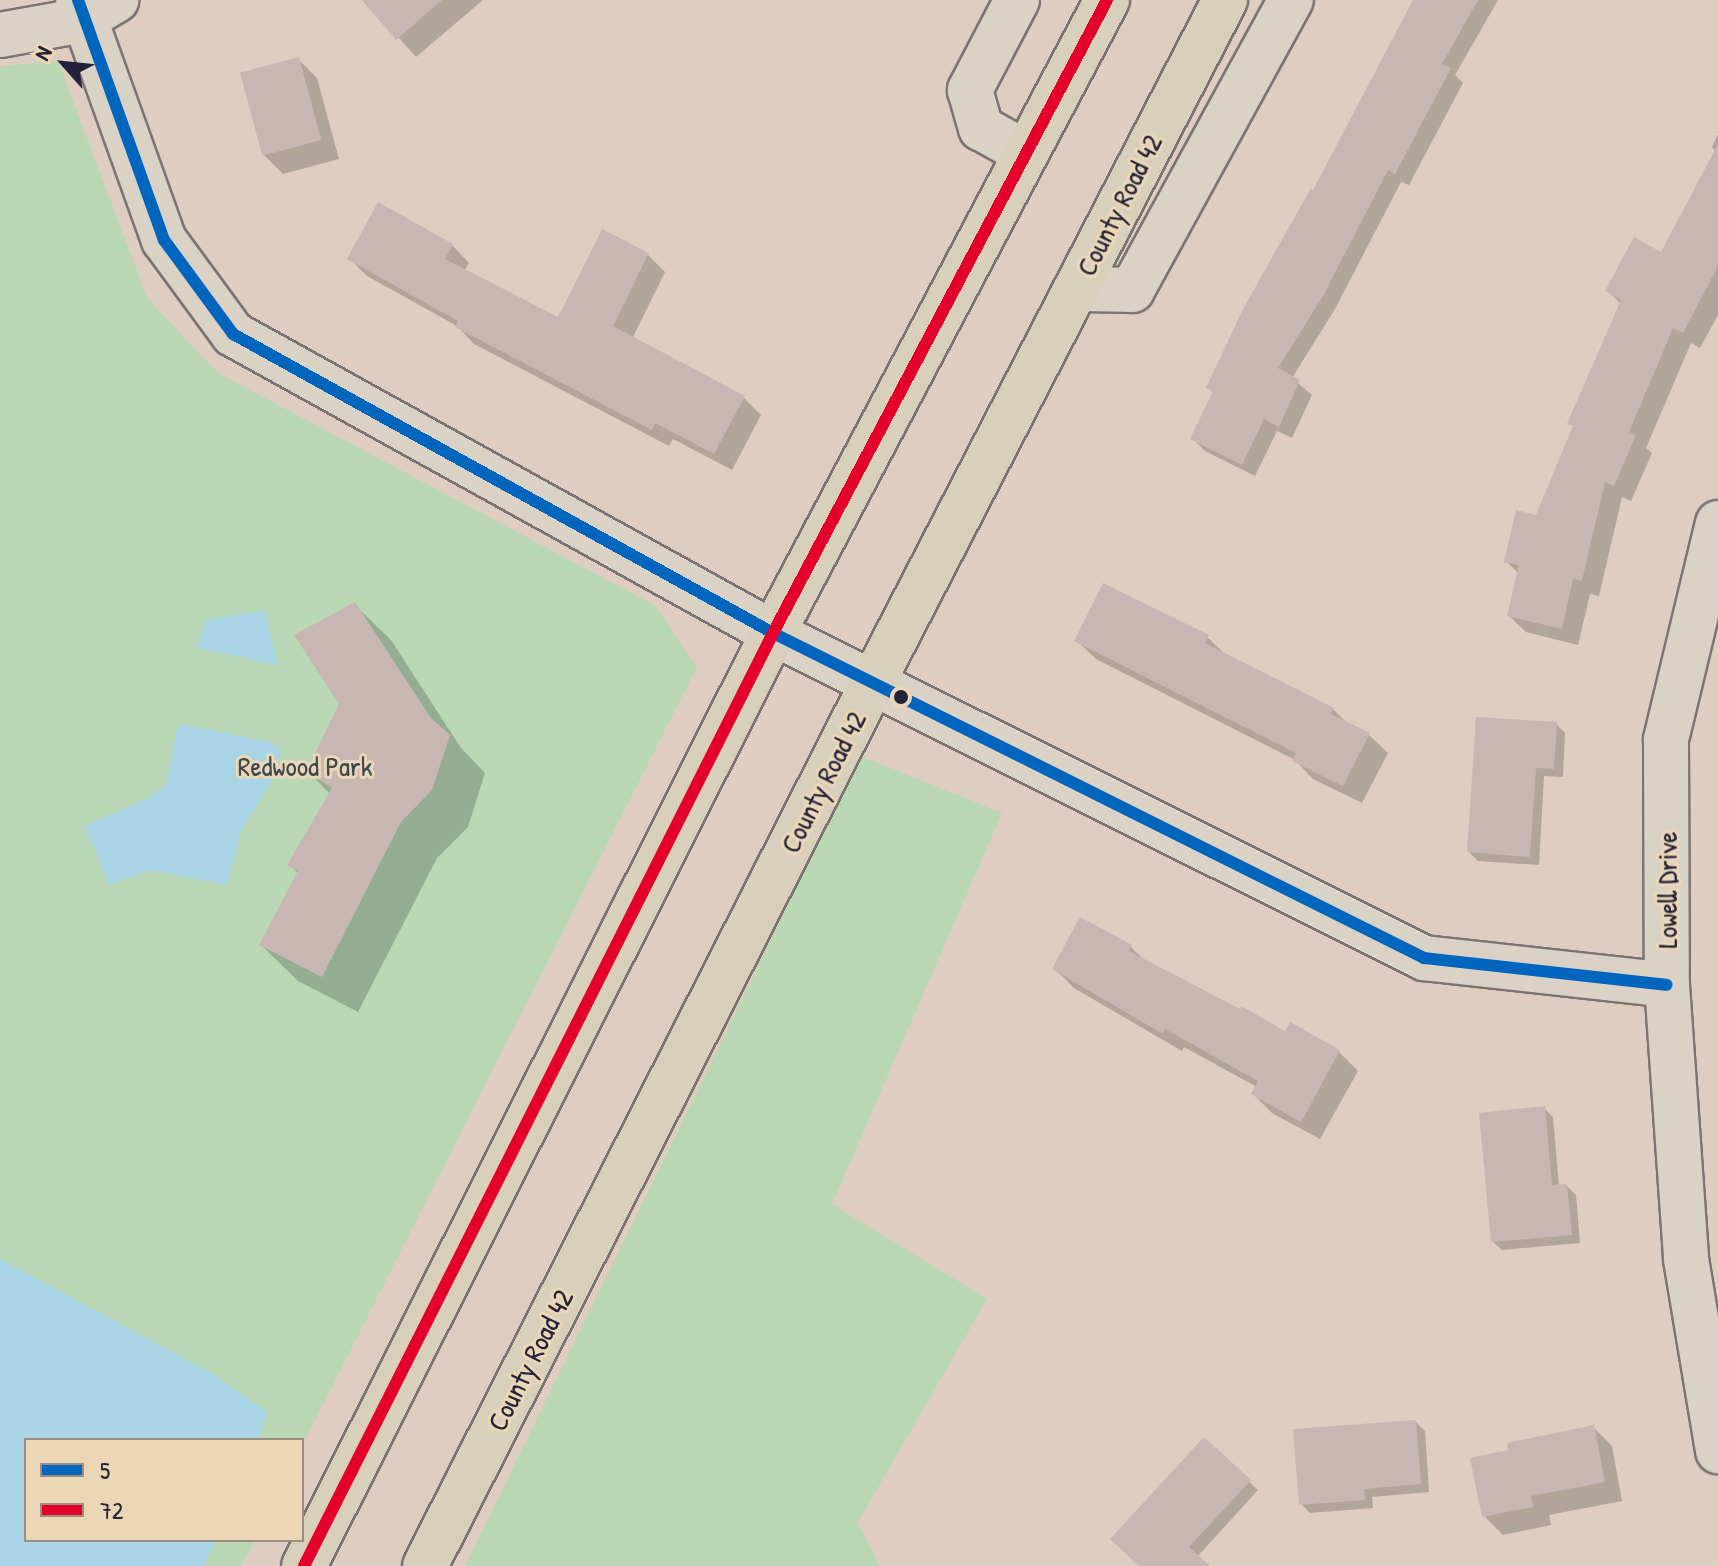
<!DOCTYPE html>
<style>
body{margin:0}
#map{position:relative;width:1718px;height:1566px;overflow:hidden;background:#decdc0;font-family:"Patrick Hand",sans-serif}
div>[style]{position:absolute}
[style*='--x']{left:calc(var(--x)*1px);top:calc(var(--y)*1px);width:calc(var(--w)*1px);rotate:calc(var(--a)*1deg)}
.green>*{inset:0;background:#bad8b6}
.water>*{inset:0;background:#aad5e6}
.shadow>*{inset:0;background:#0003}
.building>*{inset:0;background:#c8b6b3;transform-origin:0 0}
.roads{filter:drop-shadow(2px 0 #7b7372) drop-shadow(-2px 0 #7b7372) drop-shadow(0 2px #7b7372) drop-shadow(0 -2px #7b7372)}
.minor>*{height:44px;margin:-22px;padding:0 22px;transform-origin:22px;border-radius:22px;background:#dbd2c6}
.highway>*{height:44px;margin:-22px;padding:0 22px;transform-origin:22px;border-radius:22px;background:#d8cfbc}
.bus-1>*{height:12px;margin:-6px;padding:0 6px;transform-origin:6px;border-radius:6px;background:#0065bd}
.bus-2>*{height:12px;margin:-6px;padding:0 6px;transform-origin:6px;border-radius:6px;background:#e4002b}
.dots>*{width:22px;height:22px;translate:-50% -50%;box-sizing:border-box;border:4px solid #ebd7b6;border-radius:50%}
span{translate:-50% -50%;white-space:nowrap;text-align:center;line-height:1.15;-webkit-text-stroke:6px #ebd7b6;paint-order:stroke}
.street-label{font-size:28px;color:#22223b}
.park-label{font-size:28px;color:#3a4852}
.legend{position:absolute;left:24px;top:1438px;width:280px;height:104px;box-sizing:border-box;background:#ebd7b6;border:2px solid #9b8f85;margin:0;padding:10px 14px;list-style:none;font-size:24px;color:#22223b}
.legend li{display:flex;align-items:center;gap:16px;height:40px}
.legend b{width:40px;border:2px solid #9b8f85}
.north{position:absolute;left:24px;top:24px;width:80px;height:80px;-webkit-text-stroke:6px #ebd7b6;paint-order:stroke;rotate:297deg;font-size:22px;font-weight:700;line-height:32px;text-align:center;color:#22223b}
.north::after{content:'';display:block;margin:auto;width:28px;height:36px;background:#22223b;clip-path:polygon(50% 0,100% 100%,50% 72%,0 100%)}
</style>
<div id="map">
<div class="green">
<div style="clip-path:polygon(58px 61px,147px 298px,218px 373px,656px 606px,697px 667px,302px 1446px,302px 1440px,26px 1440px,26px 1540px,255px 1540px,241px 1566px,0 1566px,0 66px)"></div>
<div style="clip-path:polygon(861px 756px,1002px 813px,832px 1204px,987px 1299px,858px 1522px,880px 1566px,465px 1566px)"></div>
</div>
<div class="water">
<div style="clip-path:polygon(264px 610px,278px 665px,197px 648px,206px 620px)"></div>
<div style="clip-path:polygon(178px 724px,271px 742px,281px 750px,278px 771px,241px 831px,227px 885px,151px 870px,109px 885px,85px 826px,148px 798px,166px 785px)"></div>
<div style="clip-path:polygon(0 1259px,213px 1374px,267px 1412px,259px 1440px,26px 1440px,26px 1540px,216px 1540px,203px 1566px,0 1566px)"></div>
</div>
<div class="shadow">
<div style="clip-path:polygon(365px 0,483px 0,416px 57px)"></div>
<div style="clip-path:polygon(1416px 0,1498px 0,1455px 75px,1463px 83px,1409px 185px,1401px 182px,1335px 309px,1292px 378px,1312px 395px,1292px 438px,1277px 431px,1255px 476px,1205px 451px,1192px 438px,1214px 393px,1208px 387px)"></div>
<div style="clip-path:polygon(298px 59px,317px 78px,339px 159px,283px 174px,264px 155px)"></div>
<div style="clip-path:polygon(1718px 134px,1718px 315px,1700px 348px,1691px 343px,1646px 448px,1652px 453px,1631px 501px,1622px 497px,1599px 596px,1590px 594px,1578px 645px,1526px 632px,1509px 616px,1519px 574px,1506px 561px,1538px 517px,1575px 428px,1570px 423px,1621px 304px,1608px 291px,1662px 255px,1716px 152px,1712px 147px)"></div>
<div style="clip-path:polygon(452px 245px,469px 263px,464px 271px,559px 320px,648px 255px,665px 272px,632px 339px,744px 398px,761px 415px,732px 470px,673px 439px,669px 446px,474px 344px,457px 326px,367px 276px,349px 258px)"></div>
<div style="clip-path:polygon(354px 604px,391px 640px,461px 748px,485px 773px,468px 827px,437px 858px,358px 1012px,298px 981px,261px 945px,299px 874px,289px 864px,330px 794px,308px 771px,342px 704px)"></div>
<div style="clip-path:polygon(1207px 637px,1227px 656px,1333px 709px,1348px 724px,1369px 735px,1388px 753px,1362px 803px,1313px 779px,1295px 760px,1096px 659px,1077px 641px)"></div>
<div style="clip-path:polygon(1556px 724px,1565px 733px,1563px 777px,1544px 776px,1539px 865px,1478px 861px,1469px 852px)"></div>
<div style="clip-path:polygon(1131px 947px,1146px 962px,1240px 1012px,1286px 1034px,1291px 1025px,1339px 1052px,1358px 1071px,1320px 1139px,1272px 1113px,1253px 1094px,1257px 1087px,1184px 1047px,1182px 1051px,1074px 988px,1055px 969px)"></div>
<div style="clip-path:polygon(1544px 1108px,1553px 1117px,1559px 1187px,1567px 1186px,1576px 1195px,1580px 1243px,1502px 1250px,1492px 1241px)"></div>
<div style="clip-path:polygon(1416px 1422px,1425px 1431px,1429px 1492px,1372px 1497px,1373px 1508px,1310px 1513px,1301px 1504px)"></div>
<div style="clip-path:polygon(1593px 1427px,1612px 1446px,1622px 1501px,1549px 1515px,1551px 1525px,1503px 1535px,1484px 1516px,1511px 1452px)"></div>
<div style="clip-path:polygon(1204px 1440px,1258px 1490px,1197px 1557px,1207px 1566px,1141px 1566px)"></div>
</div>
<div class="building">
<div style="clip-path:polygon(362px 0,442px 0,396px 40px)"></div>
<div style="clip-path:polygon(1413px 0,1478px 0,1442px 64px,1451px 68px,1395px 174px,1388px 170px,1323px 296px,1278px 368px,1300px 380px,1279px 427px,1264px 419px,1242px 465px,1190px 439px,1213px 391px,1206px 388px,1242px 311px,1311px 188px,1313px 190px)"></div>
<div style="left:299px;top:57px;width:86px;height:61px;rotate:75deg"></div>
<div style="clip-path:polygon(1718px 144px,1718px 266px,1683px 333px,1673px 328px,1629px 432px,1636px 435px,1614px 486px,1605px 482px,1582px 581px,1573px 579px,1562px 629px,1507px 616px,1519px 565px,1504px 562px,1516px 510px,1536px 515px,1573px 426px,1567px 424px,1621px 300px,1605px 291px,1634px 237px,1661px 252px)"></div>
<div style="clip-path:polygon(378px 202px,453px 244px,445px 259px,558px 317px,602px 229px,649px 253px,613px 326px,745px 396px,714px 454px,655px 423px,652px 430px,455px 327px,458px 321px,347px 259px)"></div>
<div style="clip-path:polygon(1103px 583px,1209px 635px,1205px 643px,1334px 708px,1331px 714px,1370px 733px,1343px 786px,1292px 761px,1296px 753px,1074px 641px)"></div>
<div style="clip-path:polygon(355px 602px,431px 718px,450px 735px,432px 790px,401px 822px,322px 977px,259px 945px,298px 871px,287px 865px,332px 788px,306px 772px,339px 704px,294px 635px)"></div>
<div style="clip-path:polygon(1476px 717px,1557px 722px,1554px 769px,1536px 768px,1530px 857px,1467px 852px)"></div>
<div style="clip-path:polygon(1080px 917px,1132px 945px,1129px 951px,1240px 1009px,1241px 1006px,1285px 1031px,1290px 1022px,1340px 1050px,1301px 1122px,1251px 1094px,1258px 1081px,1165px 1029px,1163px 1034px,1052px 969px)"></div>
<div style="clip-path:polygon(1545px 1106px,1552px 1185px,1567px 1184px,1572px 1235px,1491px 1242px,1479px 1113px)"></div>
<div style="clip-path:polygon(1416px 1420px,1421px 1484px,1364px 1489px,1365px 1500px,1299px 1505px,1293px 1429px)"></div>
<div style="clip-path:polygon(1594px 1425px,1605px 1482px,1531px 1496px,1533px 1507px,1482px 1517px,1470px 1458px,1508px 1450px,1507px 1443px)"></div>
<div style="clip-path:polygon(1204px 1437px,1251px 1480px,1189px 1547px,1210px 1566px,1139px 1566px,1110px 1539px)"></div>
</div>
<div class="roads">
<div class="minor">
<div style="--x:78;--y:0;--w:255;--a:70.3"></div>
<div style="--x:164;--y:240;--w:117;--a:53.7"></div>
<div style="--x:233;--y:334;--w:617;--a:28.97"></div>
<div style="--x:773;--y:633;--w:728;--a:26.53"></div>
<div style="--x:1424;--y:958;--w:244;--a:6.3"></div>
<div style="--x:1017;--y:0;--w:102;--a:117.6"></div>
<div style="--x:970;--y:90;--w:40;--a:74"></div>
<div style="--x:981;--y:128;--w:51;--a:29.1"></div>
<div style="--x:0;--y:35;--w:84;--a:-10.2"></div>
<div style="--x:83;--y:20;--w:39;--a:-31"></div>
<div style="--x:1076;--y:289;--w:56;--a:1"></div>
<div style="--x:1132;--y:290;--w:331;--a:-61.3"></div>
<div style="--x:1718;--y:523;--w:223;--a:103.5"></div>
<div style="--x:1666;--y:740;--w:245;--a:89.8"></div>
<div style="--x:1667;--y:985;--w:275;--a:86"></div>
<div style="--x:1686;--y:1259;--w:195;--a:80.5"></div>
</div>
<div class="highway">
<div style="--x:304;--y:1566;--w:1044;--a:-63.31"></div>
<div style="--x:773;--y:633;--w:716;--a:-62.18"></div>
<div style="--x:425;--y:1566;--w:989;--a:-63.12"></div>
<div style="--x:872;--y:684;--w:770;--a:-62.7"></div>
</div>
</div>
<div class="bus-1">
<div style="--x:78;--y:0;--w:255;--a:70.3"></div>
<div style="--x:164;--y:240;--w:117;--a:53.7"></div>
<div style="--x:233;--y:334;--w:617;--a:28.97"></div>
<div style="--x:773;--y:633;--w:728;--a:26.53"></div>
<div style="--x:1424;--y:958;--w:244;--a:6.3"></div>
</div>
<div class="bus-2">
<div style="--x:304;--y:1566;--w:1044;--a:-63.31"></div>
<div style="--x:773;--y:633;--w:716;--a:-62.18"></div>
</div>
<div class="dots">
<div style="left:901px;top:697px;background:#22223b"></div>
</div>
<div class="street-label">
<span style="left:1119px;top:205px;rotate:-63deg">County Road 42</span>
<span style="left:823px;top:782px;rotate:-63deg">County Road 42</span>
<span style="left:1667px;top:890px;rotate:-90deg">Lowell Drive</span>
<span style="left:530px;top:1360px;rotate:-63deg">County Road 42</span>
</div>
<div class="park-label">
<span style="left:305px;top:766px">Redwood Park</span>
</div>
<ul class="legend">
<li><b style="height:10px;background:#0065bd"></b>5</li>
<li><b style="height:10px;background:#e4002b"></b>72</li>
</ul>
<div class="north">N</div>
</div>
